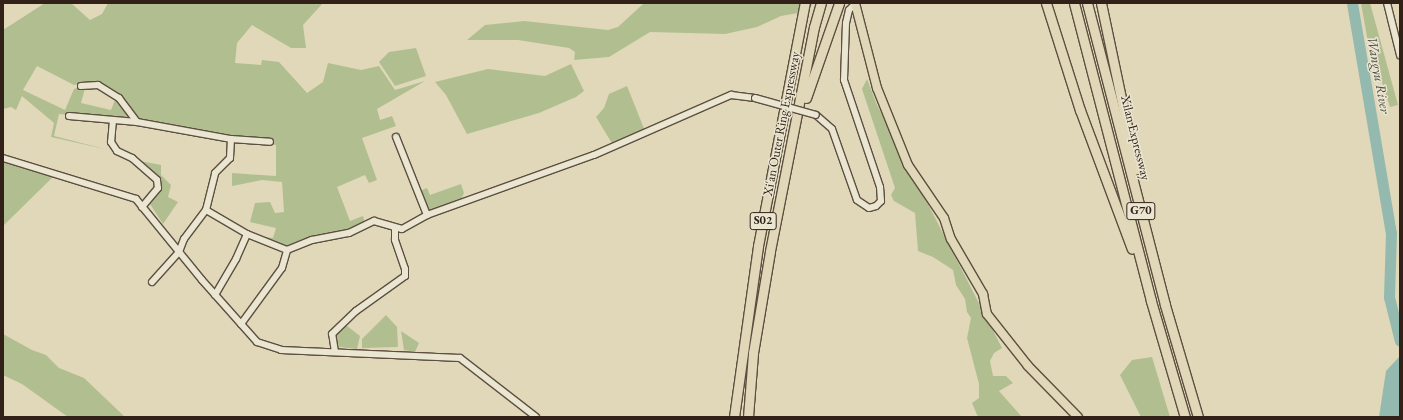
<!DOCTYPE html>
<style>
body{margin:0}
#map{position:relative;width:1403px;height:420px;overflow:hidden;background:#e0d8b9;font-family:"EB Garamond",serif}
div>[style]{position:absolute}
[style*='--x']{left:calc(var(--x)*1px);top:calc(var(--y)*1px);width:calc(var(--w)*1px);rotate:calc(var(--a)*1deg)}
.green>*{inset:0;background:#b1bf90}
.water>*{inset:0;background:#94baaf}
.river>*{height:11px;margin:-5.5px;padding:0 5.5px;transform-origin:5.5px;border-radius:5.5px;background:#94baaf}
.roads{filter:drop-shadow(1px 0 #5d4f40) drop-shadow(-1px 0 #5d4f40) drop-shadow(0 1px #5d4f40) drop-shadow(0 -1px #5d4f40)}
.minor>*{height:6px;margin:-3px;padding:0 3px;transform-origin:3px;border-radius:3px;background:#ebe6d2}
.major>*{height:8px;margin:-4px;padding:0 4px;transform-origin:4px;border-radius:4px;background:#e0d8b9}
.highway>*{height:9px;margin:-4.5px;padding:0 4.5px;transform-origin:4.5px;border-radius:4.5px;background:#e0d8b9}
.bridges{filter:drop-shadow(1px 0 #5d4f40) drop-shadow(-1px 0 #5d4f40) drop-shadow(0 1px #5d4f40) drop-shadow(0 -1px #5d4f40)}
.minor-bridge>*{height:6px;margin:-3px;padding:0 3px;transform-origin:3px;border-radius:3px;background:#ebe6d2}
span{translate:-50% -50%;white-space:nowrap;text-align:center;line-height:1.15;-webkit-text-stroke:3px #ebe6d2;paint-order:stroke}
.shield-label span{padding:1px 3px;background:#ebe6d2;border:1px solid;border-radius:3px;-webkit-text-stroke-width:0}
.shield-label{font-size:12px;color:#312118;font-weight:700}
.street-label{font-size:13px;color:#312118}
.water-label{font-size:14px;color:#4f4f45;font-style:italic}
.frame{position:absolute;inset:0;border:4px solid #312118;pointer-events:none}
</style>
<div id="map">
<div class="green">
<div style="clip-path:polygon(45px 3px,71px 3px,90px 20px,102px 14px,108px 3px,323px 3px,303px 25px,306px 48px,291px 48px,252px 25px,237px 43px,235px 63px,261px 65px,262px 60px,279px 62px,307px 93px,323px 82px,328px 63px,361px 70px,379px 66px,395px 90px,425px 81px,377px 109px,380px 120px,392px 116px,396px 126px,362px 138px,377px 180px,369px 183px,365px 175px,337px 187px,350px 221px,363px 216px,365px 223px,282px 250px,249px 235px,273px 238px,276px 228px,250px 222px,255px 203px,270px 202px,275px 213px,284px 212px,282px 182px,262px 180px,232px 186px,232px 173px,276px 176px,276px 145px,143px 123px,112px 90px,90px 82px,74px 85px,37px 66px,23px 90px,65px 110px,74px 89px,86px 85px,81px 103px,111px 110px,115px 100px,137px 122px,59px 114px,54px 136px,109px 150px,51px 137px,54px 123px,22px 96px,16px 110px,11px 107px,3px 109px,3px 30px)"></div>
<div style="clip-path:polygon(813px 3px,801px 22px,798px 13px,781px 16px,757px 27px,725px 34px,650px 32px,609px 57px,574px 60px,575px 52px,569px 48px,518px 40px,467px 40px,485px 25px,524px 21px,608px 30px,618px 27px,643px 4px)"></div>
<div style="clip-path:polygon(1361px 3px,1370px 3px,1398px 105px,1390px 107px,1367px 37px)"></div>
<div style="clip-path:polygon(416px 48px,426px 76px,395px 86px,379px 62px,389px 52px)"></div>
<div style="clip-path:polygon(571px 64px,584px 91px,576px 97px,539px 113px,467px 134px,446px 95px,435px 82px,488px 69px,545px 76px)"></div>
<div style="clip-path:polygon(867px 79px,877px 105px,1002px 348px,994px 353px,990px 361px,993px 376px,1006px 376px,1013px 383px,999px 391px,1022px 417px,978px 417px,972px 403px,979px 398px,979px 384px,967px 338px,971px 318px,967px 312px,965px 299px,956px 285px,953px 270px,933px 257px,918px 251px,915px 213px,894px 201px,891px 195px,895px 188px,862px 89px)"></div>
<div style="clip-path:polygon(627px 86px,645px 131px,613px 145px,596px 117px,604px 108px,609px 94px)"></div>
<div style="clip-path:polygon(3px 156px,58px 172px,3px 226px)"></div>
<div style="clip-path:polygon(135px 160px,161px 165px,161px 175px,171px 185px,168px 197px,178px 202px,163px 224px,148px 201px,158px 182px)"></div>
<div style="clip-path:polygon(461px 184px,464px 193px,461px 199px,426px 214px,417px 192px,427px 188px,430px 195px)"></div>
<div style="clip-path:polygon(386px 315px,397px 327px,398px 347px,362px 348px,362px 339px)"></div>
<div style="clip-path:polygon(342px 322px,360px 336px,357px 349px,332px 346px,330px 334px)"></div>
<div style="clip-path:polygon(401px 331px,419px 343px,415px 352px,404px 350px)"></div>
<div style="clip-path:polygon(3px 334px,32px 350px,46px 355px,59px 368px,84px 378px,125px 417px,68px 417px,22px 384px,3px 375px)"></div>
<div style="clip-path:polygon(1152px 357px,1170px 417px,1141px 417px,1120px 375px,1132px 360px)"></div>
</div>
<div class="water">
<div style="clip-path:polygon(1400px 356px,1400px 417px,1379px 417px,1386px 371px)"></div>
</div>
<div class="river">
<div style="--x:1352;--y:3;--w:233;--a:80.4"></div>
<div style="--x:1391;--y:233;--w:64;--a:91.8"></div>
<div style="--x:1389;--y:297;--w:45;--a:76"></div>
</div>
<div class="roads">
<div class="minor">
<div style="--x:1387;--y:3;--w:54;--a:76"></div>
<div style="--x:81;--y:86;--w:17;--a:-3"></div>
<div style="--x:98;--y:85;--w:25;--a:32"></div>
<div style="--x:119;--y:98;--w:30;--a:53"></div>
<div style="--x:816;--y:115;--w:21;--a:41"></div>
<div style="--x:832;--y:129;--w:75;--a:70.6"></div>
<div style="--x:857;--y:200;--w:14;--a:34"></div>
<div style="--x:869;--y:208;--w:7;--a:-16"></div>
<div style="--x:876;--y:206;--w:7;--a:-45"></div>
<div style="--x:881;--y:201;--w:14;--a:-94"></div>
<div style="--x:880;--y:187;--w:113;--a:-108.6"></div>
<div style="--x:844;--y:80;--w:57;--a:-88"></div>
<div style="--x:846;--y:23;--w:13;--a:-77"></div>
<div style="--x:849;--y:10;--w:8;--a:-45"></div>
<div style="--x:69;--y:116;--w:68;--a:5"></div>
<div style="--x:137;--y:122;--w:96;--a:10.3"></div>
<div style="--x:231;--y:139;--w:39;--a:4"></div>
<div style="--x:113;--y:120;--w:22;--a:95"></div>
<div style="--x:111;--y:142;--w:11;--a:56"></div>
<div style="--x:117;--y:151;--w:17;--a:25"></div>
<div style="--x:132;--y:158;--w:33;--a:41"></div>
<div style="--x:157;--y:180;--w:8;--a:83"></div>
<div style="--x:158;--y:188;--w:25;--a:130"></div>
<div style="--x:396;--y:137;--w:84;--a:68.3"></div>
<div style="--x:3;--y:158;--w:139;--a:17.1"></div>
<div style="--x:136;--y:199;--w:104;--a:50.8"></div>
<div style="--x:202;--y:280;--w:83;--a:48.4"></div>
<div style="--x:257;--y:342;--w:25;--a:18"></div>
<div style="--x:281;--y:350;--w:179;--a:2.6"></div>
<div style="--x:460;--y:358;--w:96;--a:37.8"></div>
<div style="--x:206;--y:210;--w:48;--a:30.3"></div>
<div style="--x:247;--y:234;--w:43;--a:21.8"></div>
<div style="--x:287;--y:250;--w:27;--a:-22"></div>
<div style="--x:312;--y:240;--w:38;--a:-11"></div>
<div style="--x:349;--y:233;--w:28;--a:-26"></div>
<div style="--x:374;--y:221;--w:29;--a:16"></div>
<div style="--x:402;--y:229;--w:29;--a:-29"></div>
<div style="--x:427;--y:215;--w:177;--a:-19.8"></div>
<div style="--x:594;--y:155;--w:150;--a:-23.7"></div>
<div style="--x:731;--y:95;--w:24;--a:7"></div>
<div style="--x:152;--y:282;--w:40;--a:-48"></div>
<div style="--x:179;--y:252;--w:14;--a:-69"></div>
<div style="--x:184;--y:239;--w:36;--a:-53"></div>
<div style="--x:206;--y:210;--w:38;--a:-76"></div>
<div style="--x:215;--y:173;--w:21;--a:-45"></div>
<div style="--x:230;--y:158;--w:19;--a:-87"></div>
<div style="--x:215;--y:295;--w:42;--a:-59.7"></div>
<div style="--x:236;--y:259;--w:27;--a:-66"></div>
<div style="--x:241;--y:324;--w:69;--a:-53.8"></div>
<div style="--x:282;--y:268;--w:19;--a:-74"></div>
<div style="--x:335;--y:352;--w:18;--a:-99"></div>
<div style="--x:332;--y:334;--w:33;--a:-44"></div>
<div style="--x:356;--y:311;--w:60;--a:-35.5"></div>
<div style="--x:405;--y:276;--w:7;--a:-90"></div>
<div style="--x:405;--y:269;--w:31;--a:-109"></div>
<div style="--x:395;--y:240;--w:12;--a:-90"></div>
</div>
<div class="major">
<div style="--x:855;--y:3;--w:88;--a:75.5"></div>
<div style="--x:877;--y:88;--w:83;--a:68.1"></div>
<div style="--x:908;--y:165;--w:64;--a:55.8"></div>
<div style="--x:944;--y:218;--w:22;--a:72"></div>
<div style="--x:951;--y:239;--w:64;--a:59.8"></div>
<div style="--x:983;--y:294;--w:20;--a:79"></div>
<div style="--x:987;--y:314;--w:66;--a:51.7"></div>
<div style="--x:1028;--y:366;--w:71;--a:45.6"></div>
</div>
<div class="highway">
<div style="--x:1046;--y:3;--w:112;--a:72.4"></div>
<div style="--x:1080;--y:110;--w:148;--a:69.5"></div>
<div style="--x:1074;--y:3;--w:308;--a:75.5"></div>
<div style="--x:1151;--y:301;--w:121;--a:73.7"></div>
<div style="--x:1087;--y:3;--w:312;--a:75.5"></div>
<div style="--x:1165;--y:305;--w:117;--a:73.6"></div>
<div style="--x:1101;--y:3;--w:170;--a:78.1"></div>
<div style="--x:806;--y:98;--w:101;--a:-70.8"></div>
<div style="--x:734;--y:417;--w:173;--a:-82"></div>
<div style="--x:758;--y:246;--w:248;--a:-79.1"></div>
<div style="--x:748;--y:417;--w:64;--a:-85.5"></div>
<div style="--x:753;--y:353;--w:103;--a:-80.5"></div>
<div style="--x:770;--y:251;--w:228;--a:-78.9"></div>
<div style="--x:814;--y:27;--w:25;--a:-74"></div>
</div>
</div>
<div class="bridges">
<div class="minor-bridge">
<div style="--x:755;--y:98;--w:63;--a:15.6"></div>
</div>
</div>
<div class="shield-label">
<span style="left:1141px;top:211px">G70</span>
<span style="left:763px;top:221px">S02</span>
</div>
<div class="street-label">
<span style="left:782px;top:124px;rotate:-79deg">Xi'an Outer Ring Expressway</span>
<span style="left:1135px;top:138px;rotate:76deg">Xilan Expressway</span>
</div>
<div class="water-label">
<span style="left:1379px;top:75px;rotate:80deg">Wangyu River</span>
</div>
<div class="frame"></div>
</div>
